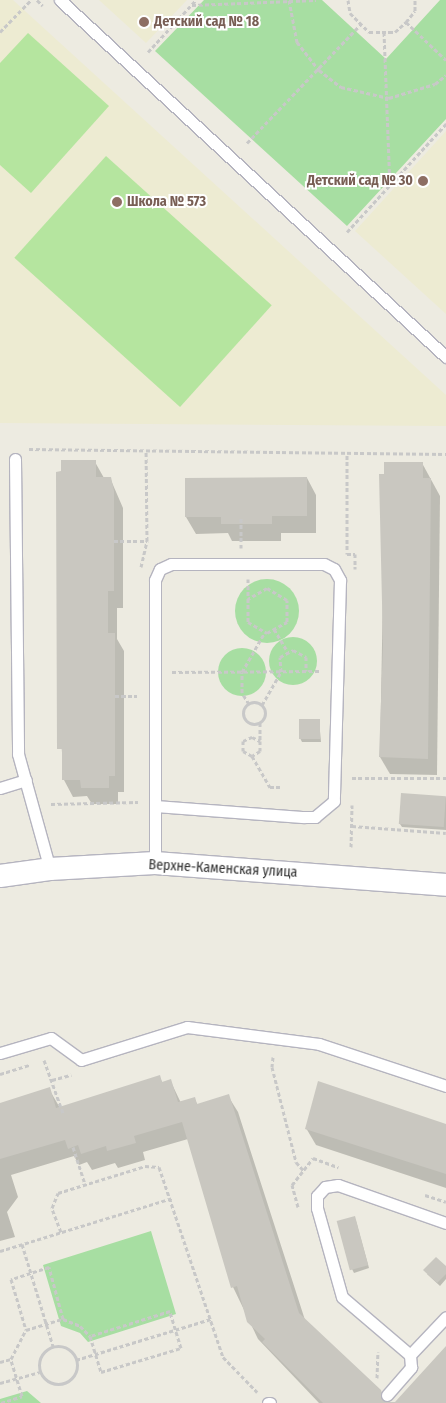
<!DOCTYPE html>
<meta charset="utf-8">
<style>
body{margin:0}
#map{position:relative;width:446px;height:1403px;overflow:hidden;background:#edebe1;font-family:"Fira Sans Condensed",sans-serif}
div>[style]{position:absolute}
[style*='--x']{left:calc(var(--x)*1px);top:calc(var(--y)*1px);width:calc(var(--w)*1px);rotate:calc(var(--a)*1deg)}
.education>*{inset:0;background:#edebd2}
.green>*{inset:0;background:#a7dea2}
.round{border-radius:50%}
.pitch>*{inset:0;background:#b5e59f;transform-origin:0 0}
.shadow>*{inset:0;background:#0003}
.building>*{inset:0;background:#c9c7c0;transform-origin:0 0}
.path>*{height:3px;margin-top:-1.5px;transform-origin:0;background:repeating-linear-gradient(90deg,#c8c8c8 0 4px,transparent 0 6.5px)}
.path>.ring{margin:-1.5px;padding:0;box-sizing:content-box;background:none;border:3px solid #c8c8c8;border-radius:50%}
.roads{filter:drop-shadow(1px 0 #b5b4bf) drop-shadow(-1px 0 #b5b4bf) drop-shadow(0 1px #b5b4bf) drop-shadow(0 -1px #b5b4bf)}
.service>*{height:11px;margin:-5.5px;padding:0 5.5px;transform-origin:5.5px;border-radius:5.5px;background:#fff}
.minor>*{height:22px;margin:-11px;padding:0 11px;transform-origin:11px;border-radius:11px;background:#fff}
.dots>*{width:14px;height:14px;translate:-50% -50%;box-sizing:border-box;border:2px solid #fff;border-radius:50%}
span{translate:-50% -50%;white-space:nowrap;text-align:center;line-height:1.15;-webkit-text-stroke:4px #fff;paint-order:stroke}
.education-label{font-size:14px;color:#785e54;font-weight:700}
.left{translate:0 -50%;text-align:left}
.right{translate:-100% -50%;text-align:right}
.street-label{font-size:14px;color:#2d2d2d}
</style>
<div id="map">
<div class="education">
<div style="clip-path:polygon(0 0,13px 0,446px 395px,446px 426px,0 423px)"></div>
<div style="clip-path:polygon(99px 0,187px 0,146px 43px)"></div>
<div style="clip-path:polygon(446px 131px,446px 314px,355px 231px)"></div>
</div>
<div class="green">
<div style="clip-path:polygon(204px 0,322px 0,386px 59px,440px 0,446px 0,446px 119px,347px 226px,155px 51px)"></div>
<div class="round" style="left:235px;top:579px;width:64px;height:64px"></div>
<div class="round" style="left:269px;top:637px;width:48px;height:48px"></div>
<div class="round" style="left:218px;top:648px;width:48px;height:48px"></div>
<div style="clip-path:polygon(151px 1231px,176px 1314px,88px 1342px,80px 1333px,61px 1326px,43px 1265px)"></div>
<div style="clip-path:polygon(27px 1391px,41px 1403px,0 1403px,0 1399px)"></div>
</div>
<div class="pitch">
<div style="clip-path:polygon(28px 33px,109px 106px,31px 193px,0 165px,0 63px)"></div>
<div style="left:106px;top:156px;width:223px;height:137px;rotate:42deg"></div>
</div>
<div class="shadow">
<div style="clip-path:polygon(95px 462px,104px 478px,110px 478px,123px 508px,123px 608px,117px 608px,117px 639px,124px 651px,124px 792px,118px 792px,118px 804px,92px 804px,87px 796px,73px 797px,64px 780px,58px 698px)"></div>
<div style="clip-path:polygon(422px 463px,440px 496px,437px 775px,390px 774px,380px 757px,385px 476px)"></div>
<div style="clip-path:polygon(307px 478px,316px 495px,316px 533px,281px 533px,281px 541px,232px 541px,228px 533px,196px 534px,186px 517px)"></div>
<div style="clip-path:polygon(319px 720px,321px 742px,302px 742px,300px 738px)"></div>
<div style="clip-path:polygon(446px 797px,446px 830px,402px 827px,400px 824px)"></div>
<div style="clip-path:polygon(159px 1077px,163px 1083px,170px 1080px,181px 1103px,194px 1099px,198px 1105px,228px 1096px,238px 1112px,305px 1320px,387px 1403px,319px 1403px,258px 1339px,233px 1287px,188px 1139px,143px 1152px,145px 1160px,118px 1168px,115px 1163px,92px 1170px,87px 1162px,79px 1165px,74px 1156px,11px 1175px,18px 1197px,7px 1212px,15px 1237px,0 1241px,0 1104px,49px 1089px,60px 1108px)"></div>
<div style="clip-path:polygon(446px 1125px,446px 1188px,316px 1145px,306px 1128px)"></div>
<div style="clip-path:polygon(356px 1221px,369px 1268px,354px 1273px,352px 1269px)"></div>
<div style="clip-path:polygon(446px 1268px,446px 1279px,440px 1286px,427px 1274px)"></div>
</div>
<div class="building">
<div style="clip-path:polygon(61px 460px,96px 460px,96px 477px,111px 477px,114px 491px,114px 591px,108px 591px,108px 633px,115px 633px,115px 776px,109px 776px,109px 788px,81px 788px,80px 780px,62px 780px,62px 749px,57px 749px,56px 472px,61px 471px)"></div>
<div style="clip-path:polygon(384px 462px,423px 462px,423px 478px,431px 478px,428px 759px,379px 757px,383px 645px,379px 474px,384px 474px)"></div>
<div style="clip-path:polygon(307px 477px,307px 516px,272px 516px,272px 524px,221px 524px,221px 517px,185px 517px,185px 478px)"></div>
<div style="left:299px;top:719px;width:21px;height:20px"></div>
<div style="left:401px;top:793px;width:45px;height:31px;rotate:4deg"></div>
<div style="clip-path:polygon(160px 1075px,162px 1082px,171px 1079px,178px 1102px,195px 1097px,197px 1104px,229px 1094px,299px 1313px,381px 1390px,385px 1402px,395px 1402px,446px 1346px,446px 1403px,323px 1403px,262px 1342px,265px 1339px,247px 1322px,237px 1286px,231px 1288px,182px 1122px,134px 1136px,136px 1143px,107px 1151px,106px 1146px,81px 1154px,78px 1145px,68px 1149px,65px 1140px,0 1159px,0 1103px,50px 1087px,56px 1108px)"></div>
<div style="clip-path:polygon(318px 1081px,446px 1124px,446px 1174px,305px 1129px)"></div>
<div style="left:355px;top:1216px;width:51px;height:19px;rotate:75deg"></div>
<div style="clip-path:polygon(436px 1257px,446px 1266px,446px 1274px,437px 1283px,423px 1270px)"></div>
</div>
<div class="path">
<div style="--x:37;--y:0;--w:8;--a:45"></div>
<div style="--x:289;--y:0;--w:43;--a:79.2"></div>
<div style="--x:297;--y:42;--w:36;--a:52"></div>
<div style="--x:319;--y:70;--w:28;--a:38"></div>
<div style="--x:341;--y:87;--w:49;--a:12.9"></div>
<div style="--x:389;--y:98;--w:48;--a:-16.9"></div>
<div style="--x:435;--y:84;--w:14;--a:-39"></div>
<div style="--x:348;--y:0;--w:13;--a:81"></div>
<div style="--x:350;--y:13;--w:27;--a:45"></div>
<div style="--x:369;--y:32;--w:26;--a:0"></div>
<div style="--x:395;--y:32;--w:15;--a:-42"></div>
<div style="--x:406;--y:22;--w:14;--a:-51"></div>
<div style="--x:415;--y:11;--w:11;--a:-90"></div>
<div style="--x:192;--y:5;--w:124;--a:-2.3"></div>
<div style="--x:406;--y:22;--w:55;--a:43.5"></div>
<div style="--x:0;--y:32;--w:45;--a:-45.9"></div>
<div style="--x:384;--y:32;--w:154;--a:87.8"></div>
<div style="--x:148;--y:52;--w:71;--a:-47.3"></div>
<div style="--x:247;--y:143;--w:165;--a:-46.2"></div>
<div style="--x:347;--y:232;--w:147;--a:-47.5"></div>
<div style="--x:29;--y:449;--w:417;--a:0.7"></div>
<div style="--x:347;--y:455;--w:99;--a:90"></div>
<div style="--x:347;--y:554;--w:8;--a:0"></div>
<div style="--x:355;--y:554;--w:15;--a:90"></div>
<div style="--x:114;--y:541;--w:33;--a:0"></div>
<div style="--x:241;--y:548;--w:32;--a:-90"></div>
<div style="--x:141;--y:567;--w:27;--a:-77"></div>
<div style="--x:147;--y:541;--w:90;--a:-90.6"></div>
<div style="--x:248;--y:579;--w:43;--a:90"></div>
<div style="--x:248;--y:622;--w:22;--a:30"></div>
<div style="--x:267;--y:633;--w:23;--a:-29"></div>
<div style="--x:287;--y:622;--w:22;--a:-90"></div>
<div style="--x:287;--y:600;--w:23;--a:-149"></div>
<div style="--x:267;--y:588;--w:22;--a:150"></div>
<div style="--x:274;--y:629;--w:27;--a:59"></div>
<div style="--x:172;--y:672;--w:148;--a:-0.4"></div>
<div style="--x:115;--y:696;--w:22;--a:0"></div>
<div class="ring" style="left:243px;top:702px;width:19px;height:19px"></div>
<div style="--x:249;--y:704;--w:13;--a:-122"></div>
<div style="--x:242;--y:693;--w:21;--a:-90"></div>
<div style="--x:242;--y:672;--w:46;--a:-60.1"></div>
<div style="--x:262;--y:705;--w:38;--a:-60"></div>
<div style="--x:281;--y:672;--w:15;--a:-94"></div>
<div style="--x:280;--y:657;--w:15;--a:-28"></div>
<div style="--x:293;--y:650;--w:15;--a:28"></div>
<div style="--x:306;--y:657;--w:14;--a:90"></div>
<div style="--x:260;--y:723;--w:18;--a:90"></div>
<div style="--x:252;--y:737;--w:9;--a:27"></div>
<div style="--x:260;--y:741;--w:10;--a:90"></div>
<div style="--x:260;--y:751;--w:9;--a:148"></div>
<div style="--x:252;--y:756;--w:10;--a:-151"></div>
<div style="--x:243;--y:751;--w:10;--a:-90"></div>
<div style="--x:243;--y:741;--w:10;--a:-24"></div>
<div style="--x:252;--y:756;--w:36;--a:60"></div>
<div style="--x:270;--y:787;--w:12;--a:0"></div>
<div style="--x:352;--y:778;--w:94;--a:0"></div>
<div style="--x:51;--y:804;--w:87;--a:-1.3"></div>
<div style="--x:352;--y:826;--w:94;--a:4.3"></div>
<div style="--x:351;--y:847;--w:42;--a:-88.6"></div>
<div style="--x:273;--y:1057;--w:10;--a:96"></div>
<div style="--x:272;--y:1067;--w:98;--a:75.8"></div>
<div style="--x:296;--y:1162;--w:12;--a:48"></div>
<div style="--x:44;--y:1060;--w:56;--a:70.3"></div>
<div style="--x:0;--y:1074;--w:31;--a:-17"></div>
<div style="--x:52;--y:1080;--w:20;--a:-15"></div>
<div style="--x:73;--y:1147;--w:39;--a:72"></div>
<div style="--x:425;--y:1195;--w:22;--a:18"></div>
<div style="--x:298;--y:1207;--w:23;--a:-105"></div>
<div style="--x:292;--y:1185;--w:34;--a:-52"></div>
<div style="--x:313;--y:1158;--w:27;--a:20"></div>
<div style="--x:61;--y:1232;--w:26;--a:-111"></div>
<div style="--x:52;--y:1208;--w:16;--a:-68"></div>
<div style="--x:58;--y:1193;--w:91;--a:-17.2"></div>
<div style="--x:145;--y:1166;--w:14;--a:4"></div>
<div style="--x:159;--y:1167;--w:200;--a:71.4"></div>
<div style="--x:223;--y:1357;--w:49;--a:45.8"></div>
<div style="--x:22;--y:1244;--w:107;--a:73.1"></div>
<div style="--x:0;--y:1251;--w:180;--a:-17.1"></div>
<div style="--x:63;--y:1319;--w:54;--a:-105.1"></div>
<div style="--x:49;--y:1267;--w:40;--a:162"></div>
<div style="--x:11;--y:1279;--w:53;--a:73.6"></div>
<div style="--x:26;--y:1330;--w:39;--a:-17"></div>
<div style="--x:63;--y:1319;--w:18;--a:22"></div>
<div style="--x:80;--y:1326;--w:14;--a:45"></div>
<div style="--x:90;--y:1336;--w:38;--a:73"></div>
<div style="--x:101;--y:1372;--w:84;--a:-16.7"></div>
<div style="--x:181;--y:1348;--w:39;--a:-107"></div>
<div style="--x:170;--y:1311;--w:84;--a:162.6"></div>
<div class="ring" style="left:39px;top:1346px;width:35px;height:35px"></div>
<div style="--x:76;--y:1360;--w:141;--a:-16.9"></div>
<div style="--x:0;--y:1362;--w:11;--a:-15"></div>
<div style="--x:377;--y:1378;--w:26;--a:-88"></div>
<div style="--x:0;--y:1383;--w:41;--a:-15.4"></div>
<div style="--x:1;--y:1403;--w:22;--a:-18"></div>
<div style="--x:22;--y:1396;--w:39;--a:-107"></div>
<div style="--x:11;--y:1359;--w:33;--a:-63"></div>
</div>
<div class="roads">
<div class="service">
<div style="--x:60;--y:0;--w:526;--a:42.76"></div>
<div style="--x:15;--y:459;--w:295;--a:89.4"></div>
<div style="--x:18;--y:754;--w:119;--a:74.5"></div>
<div style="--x:0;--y:788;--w:27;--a:-17"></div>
<div style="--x:155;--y:863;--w:283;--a:-90"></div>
<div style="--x:155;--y:580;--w:12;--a:-66"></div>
<div style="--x:160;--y:569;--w:12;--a:-24"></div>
<div style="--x:171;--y:564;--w:153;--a:0"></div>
<div style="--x:324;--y:564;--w:11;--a:27"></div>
<div style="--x:334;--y:569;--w:13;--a:61"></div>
<div style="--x:340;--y:580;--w:221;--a:91.6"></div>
<div style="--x:334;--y:801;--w:25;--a:140"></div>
<div style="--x:315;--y:817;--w:12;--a:180"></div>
<div style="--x:303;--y:817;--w:146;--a:-175.7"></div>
<div style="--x:0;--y:1053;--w:53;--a:-16.4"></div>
<div style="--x:51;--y:1038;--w:37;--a:36"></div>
<div style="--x:81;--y:1060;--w:111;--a:-17.3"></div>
<div style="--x:187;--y:1027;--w:133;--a:7.3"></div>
<div style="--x:319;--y:1044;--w:134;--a:18.3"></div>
<div style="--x:410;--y:1355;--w:89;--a:-139.5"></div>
<div style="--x:342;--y:1297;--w:92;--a:-105.7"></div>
<div style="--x:317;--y:1208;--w:12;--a:-90"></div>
<div style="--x:317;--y:1196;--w:12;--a:-48"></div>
<div style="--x:325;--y:1187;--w:13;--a:-9"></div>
<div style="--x:338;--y:1185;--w:114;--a:19.4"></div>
<div style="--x:387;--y:1395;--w:37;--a:-49"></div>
<div style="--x:411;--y:1367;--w:12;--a:-95"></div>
<div style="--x:410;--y:1355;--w:52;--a:-46.5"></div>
<div style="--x:268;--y:1403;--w:2;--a:0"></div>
</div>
<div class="minor">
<div style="--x:0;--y:876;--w:50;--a:-8"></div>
<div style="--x:50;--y:869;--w:105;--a:-3.3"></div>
<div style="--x:155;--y:863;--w:292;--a:4.3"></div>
</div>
</div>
<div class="dots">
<div style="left:144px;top:22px;background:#8d6e63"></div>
<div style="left:423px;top:181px;background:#8d6e63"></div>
<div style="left:117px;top:202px;background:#8d6e63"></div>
</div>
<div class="education-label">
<span class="left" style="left:154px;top:22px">Детский сад № 18</span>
<span class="right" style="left:413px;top:181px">Детский сад № 30</span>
<span class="left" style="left:127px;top:202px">Школа № 573</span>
</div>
<div class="street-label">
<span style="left:223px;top:869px;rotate:3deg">Верхне-Каменская улица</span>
</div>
</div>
